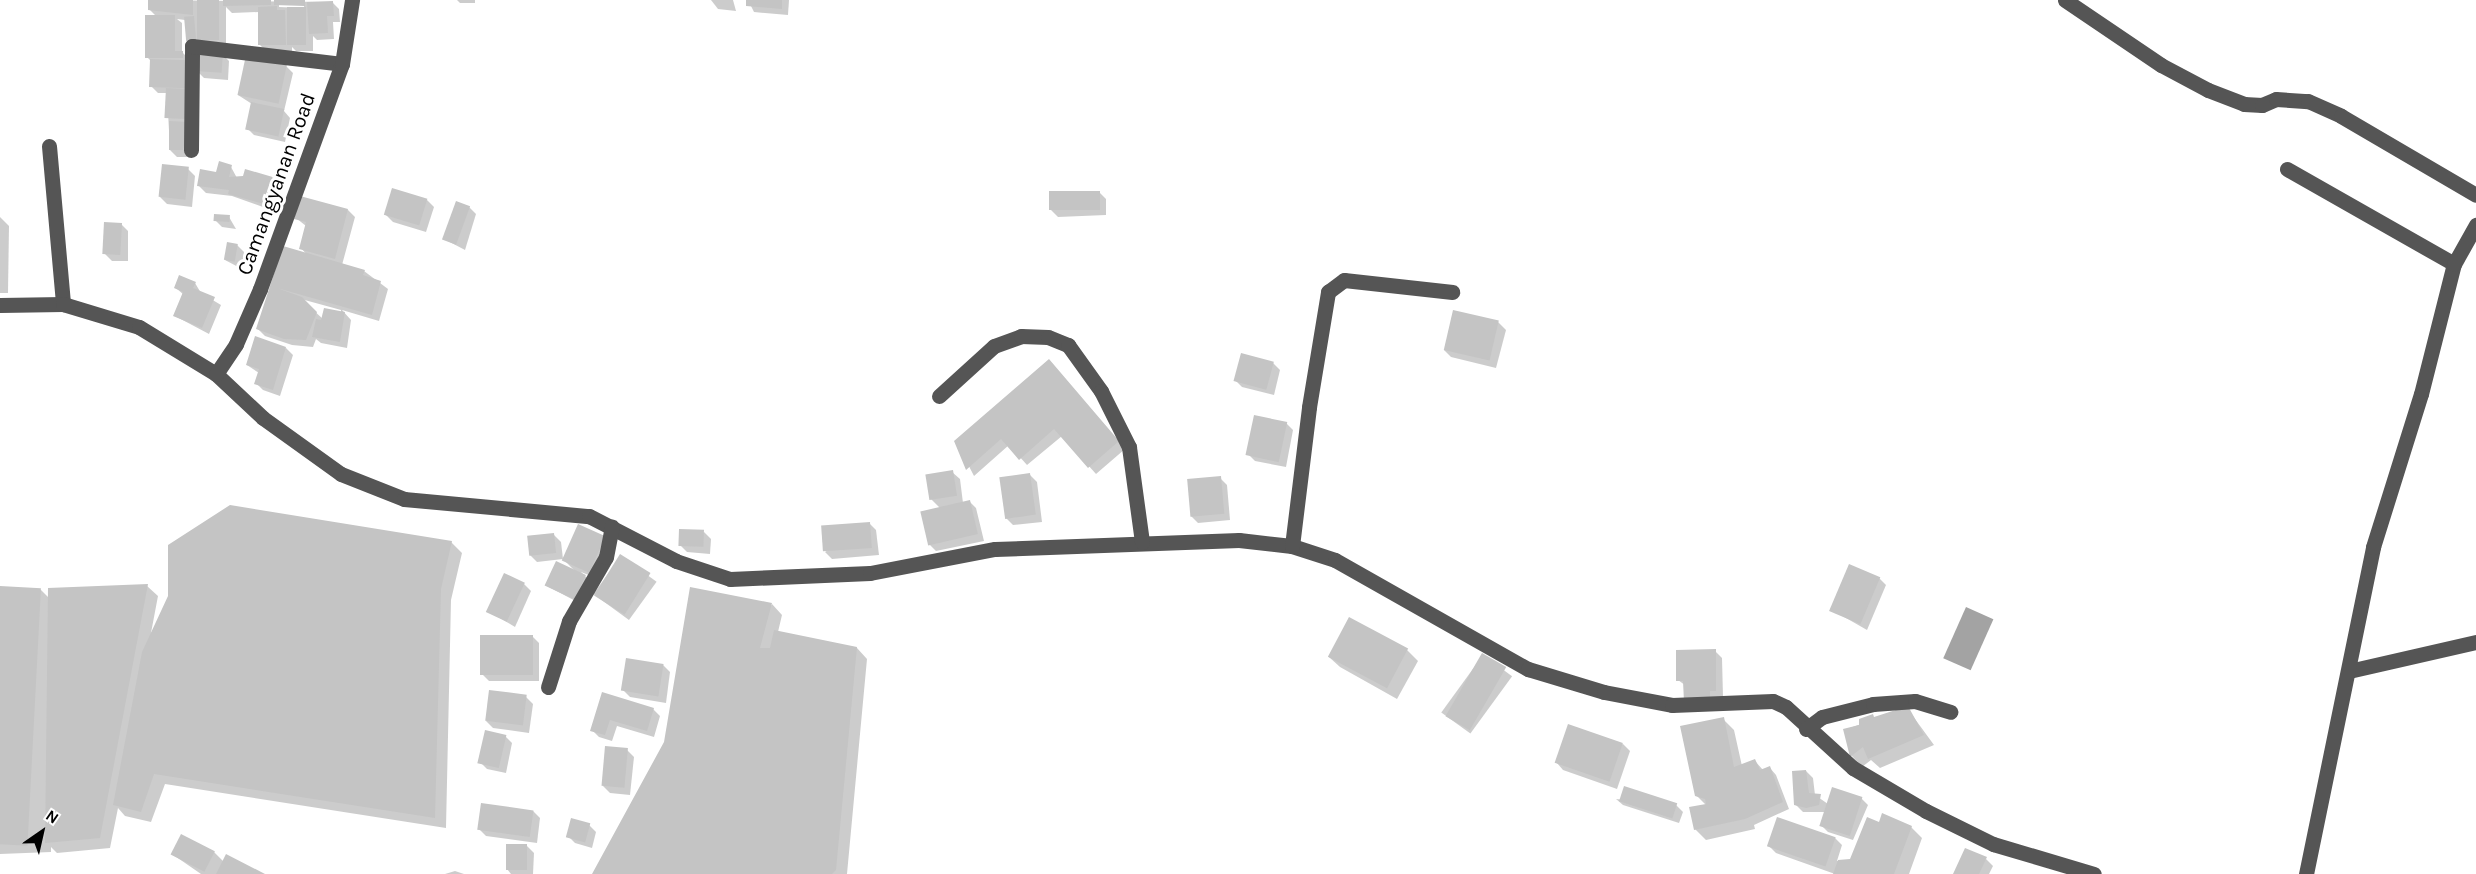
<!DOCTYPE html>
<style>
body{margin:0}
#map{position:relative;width:2476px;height:874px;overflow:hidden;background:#fff;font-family:Karla,sans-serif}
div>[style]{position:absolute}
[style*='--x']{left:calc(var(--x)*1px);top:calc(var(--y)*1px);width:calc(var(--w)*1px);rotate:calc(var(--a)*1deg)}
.water>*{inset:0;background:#a3a3a3;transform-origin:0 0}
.shadow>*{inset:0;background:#0003;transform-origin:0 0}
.building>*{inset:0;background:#c4c4c4;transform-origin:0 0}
.minor>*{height:15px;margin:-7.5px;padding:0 7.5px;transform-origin:7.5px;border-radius:7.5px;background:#555}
span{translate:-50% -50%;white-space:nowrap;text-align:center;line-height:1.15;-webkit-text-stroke:6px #fff;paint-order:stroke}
.street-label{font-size:21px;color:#000}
.north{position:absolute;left:12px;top:802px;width:60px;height:60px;-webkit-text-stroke:4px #fff;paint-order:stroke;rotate:34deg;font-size:16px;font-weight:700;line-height:24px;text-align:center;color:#000}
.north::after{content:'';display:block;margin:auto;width:21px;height:27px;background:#000;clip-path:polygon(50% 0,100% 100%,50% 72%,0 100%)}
</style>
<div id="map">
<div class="water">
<div style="left:1966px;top:607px;width:30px;height:56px;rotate:24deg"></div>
</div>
<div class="shadow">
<div style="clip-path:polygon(evenodd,149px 0,332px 2px,339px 9px,340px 22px,333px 22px,334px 39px,317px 40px,313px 36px,313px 51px,296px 51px,292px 47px,292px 52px,267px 52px,260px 45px,259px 12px,232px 13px,226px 7px,226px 46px,194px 48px,185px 20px,177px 19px,182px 23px,182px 52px,189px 59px,190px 157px,177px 157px,170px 150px,167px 93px,158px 93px,151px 86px,152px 62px,147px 57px,156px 16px,149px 9px,149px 0,279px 4px,304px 5px,304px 8px,279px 7px,279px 4px)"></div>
<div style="clip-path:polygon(457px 0,475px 0,475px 3px,460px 3px)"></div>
<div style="clip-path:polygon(711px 0,733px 0,736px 11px,718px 9px)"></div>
<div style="clip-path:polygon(748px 0,789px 0,788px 15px,754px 12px)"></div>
<div style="clip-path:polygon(222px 54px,229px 61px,228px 80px,204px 78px,197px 71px)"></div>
<div style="clip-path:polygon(286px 66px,293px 73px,284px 111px,290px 118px,285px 142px,254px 135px,247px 128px,252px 104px,238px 95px)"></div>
<div style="clip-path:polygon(231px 167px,237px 178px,275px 179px,282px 186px,274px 211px,232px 196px,206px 193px,199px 186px)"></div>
<div style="clip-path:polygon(188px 169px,195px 176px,192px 207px,167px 204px,160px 197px)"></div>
<div style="clip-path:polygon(1099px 192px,1106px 199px,1106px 215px,1058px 217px,1051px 210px)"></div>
<div style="clip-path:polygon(427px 200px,434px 207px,426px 232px,393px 222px,386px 215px)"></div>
<div style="clip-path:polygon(469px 207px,476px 214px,465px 250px,446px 240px)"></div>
<div style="clip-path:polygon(evenodd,348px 210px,355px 217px,342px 265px,364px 271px,388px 289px,379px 321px,342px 310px,351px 320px,347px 348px,321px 343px,316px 339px,313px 347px,292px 345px,265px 336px,258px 329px,284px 248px,307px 255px,301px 248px,306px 226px,296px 218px,348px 210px,301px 299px,341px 310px,341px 312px,323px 319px,301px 299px)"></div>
<div style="clip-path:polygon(0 217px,9px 226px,8px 293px,0 293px)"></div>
<div style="clip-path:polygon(229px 217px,236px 229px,222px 227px,215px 220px)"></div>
<div style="clip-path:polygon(121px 224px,128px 231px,128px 261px,112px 261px,105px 254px)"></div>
<div style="clip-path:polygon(237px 245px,244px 252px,242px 269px,225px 260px)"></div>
<div style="clip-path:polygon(195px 283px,201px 293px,221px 305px,209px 334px,175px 316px,184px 295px,176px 288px)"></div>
<div style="clip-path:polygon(1498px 322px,1506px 330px,1496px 368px,1451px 357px,1444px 350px)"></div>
<div style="clip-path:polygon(286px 348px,293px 355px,280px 396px,263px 390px,256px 383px,259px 373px,247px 365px)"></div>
<div style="clip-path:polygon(1048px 361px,1125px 449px,1096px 474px,1062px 436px,1027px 465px,1009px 445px,974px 476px,956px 441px)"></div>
<div style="clip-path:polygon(1273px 363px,1280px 370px,1274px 395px,1242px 387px,1235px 380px)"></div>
<div style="clip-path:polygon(1286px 423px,1293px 430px,1286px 467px,1255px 461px,1248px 454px)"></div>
<div style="clip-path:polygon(952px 472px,960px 479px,963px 503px,969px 501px,976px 508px,984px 541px,936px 551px,929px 544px,940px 508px,931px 499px)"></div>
<div style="clip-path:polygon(1030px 475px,1037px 482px,1042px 522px,1013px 525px,1006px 518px)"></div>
<div style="clip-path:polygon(1220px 478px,1227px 485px,1230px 520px,1198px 523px,1191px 516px)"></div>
<div style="clip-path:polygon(869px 523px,876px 530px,879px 555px,832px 559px,825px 552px)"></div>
<div style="clip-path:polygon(704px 532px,711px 539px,710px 554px,687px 552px,680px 545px)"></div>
<div style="clip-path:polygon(554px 535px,561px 542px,563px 559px,537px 562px,530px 555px)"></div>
<div style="clip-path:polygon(604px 537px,596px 578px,581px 572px,592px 583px,583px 605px,547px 586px,575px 571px,563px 559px)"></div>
<div style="clip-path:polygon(451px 542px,462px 553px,451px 600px,446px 828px,165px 784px,151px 822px,125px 816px,118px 808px,110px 848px,57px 853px,51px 847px,51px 852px,0 854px,0 588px,41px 590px,49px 598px,147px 586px,158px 596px,151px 633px)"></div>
<div style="left:621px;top:556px;width:44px;height:47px;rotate:36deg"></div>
<div style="clip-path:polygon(1879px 578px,1886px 585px,1867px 630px,1832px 610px)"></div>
<div style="clip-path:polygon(524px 584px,531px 591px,515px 627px,488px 611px)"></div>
<div style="clip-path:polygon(772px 604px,782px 615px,778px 632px,857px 648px,867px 659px,847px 874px,594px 874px)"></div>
<div style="clip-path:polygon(1350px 619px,1407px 650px,1418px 661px,1397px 699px,1340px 667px,1329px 657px)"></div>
<div style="clip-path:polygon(532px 636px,539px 643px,539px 681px,489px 681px,482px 674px)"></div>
<div style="clip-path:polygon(1715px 651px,1722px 658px,1723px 697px,1716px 708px,1678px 680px)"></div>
<div style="left:1483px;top:655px;width:36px;height:71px;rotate:36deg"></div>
<div style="clip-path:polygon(663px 665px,670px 672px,666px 703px,630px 697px,623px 690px)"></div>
<div style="clip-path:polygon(603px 693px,653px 709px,660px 716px,654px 737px,617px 726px,612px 741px,599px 737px,592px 730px)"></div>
<div style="clip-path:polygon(526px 697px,533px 704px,529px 733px,493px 728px,486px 721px)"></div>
<div style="clip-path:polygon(1907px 708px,1934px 745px,1880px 768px,1871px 760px,1862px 767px,1852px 756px,1844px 730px)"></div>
<div style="clip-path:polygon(1723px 719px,1734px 730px,1742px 766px,1755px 761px,1763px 770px,1770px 768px,1776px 775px,1789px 809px,1754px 825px,1755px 829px,1706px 840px,1695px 829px,1706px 805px,1696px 795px)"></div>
<div style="clip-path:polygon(505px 736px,512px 743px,506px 773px,487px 769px,480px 762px)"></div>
<div style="clip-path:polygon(1623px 744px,1630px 751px,1617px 789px,1563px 770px,1557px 763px)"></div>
<div style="clip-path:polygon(627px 750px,634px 757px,630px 795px,610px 793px,603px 786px)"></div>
<div style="clip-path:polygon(1806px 771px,1813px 778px,1815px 795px,1828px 804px,1833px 789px,1861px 798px,1868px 805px,1853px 840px,1828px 832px,1821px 825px,1825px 812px,1803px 812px,1795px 804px)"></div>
<div style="clip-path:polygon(1616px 799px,1676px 805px,1683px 812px,1679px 823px,1623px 805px)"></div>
<div style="clip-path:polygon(533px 811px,540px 818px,537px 843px,486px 836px,479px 829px)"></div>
<div style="clip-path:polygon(1880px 824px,1911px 827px,1922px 838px,1909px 874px,1835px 874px,1776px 853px,1769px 846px,1835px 838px,1842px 845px,1837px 861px,1851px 861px)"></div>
<div style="clip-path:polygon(589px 825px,596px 832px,592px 848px,575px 843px,568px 836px)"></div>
<div style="clip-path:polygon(527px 846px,534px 853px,533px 874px,511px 874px,507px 869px)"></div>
<div style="clip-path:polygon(214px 852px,224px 862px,261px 874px,201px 874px,172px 854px)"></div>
<div style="clip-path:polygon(1986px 859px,1993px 866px,1989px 874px,1955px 874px)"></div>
<div style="clip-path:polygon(455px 871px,464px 874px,445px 874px)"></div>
</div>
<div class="building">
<div style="clip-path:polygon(148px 0,193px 0,193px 15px,148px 10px)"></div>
<div style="left:197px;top:0;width:22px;height:40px"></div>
<div style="clip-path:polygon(223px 0,271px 0,271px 5px,223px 6px)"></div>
<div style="clip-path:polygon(274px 0,305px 0,305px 6px,274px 5px)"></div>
<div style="clip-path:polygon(746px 0,782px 0,782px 9px,746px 6px)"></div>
<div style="clip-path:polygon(333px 1px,334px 16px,327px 16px,328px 33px,309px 34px,307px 2px)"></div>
<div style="clip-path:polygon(277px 6px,277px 10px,285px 10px,286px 45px,258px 45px,258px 7px)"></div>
<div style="left:287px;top:7px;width:19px;height:38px"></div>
<div style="clip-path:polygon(145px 15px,175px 15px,175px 51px,183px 51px,183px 58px,145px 58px)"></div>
<div style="left:194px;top:16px;width:25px;height:10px;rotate:85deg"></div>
<div style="left:197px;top:51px;width:26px;height:20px;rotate:4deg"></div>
<div style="left:246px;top:55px;width:42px;height:41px;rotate:12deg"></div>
<div style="left:150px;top:59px;width:37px;height:28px;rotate:2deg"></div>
<div style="left:166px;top:88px;width:21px;height:30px;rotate:3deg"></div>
<div style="left:251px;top:102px;width:34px;height:28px;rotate:12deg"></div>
<div style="clip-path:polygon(169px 121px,189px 122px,183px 150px,169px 150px)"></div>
<div style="clip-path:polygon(219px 161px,232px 165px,229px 177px,243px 176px,245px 169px,276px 178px,268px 205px,228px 194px,229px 190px,197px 186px,200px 169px,216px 172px)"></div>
<div style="left:162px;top:164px;width:27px;height:33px;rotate:6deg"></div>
<div style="left:392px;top:188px;width:37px;height:28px;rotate:17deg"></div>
<div style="left:1049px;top:191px;width:51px;height:19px"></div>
<div style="clip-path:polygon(300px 196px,348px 209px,335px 259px,299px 249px,306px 222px,294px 219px)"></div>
<div style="left:456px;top:201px;width:15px;height:41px;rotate:20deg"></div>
<div style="left:214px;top:214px;width:16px;height:7px;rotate:4deg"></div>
<div style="left:104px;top:222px;width:18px;height:32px;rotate:3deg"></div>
<div style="left:227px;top:242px;width:11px;height:18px;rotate:10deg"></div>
<div style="clip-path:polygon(283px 246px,365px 270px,363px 275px,381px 281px,372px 315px,277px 288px,302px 297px,317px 312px,306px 340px,284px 339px,256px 329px)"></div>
<div style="clip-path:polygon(179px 275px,196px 282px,193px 288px,215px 297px,202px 328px,173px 316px,183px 292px,174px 288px)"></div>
<div style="clip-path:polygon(324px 308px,345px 312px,340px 342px,312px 337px,316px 319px,321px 320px)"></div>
<div style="left:1453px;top:310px;width:47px;height:41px;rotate:13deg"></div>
<div style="clip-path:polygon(255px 336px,286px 347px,273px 390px,254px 384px,259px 369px,246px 365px)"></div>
<div style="left:1241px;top:353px;width:34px;height:29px;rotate:15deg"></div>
<div style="clip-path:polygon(1049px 359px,1119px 441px,1088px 468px,1054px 429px,1019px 460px,1001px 439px,966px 470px,954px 441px)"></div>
<div style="left:1254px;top:415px;width:34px;height:41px;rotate:12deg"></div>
<div style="left:953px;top:470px;width:26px;height:28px;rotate:81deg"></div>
<div style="left:1030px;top:473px;width:42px;height:31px;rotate:82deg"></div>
<div style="left:1221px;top:476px;width:38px;height:34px;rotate:85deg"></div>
<div style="left:970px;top:500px;width:35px;height:51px;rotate:77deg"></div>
<div style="clip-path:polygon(230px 505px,452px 541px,441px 589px,435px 818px,154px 774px,141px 812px,113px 805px,142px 652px,168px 596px,168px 545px)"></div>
<div style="left:870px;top:522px;width:26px;height:49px;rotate:86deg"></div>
<div style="left:578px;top:524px;width:30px;height:40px;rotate:24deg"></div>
<div style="left:679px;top:529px;width:25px;height:17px;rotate:2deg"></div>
<div style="left:554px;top:533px;width:20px;height:27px;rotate:84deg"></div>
<div style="left:620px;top:554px;width:36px;height:49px;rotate:32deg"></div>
<div style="left:556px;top:561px;width:33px;height:27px;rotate:25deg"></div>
<div style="left:1849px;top:564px;width:34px;height:51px;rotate:23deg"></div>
<div style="left:504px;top:573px;width:23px;height:43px;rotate:25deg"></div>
<div style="clip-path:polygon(148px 584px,100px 838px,45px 843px,48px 588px)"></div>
<div style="left:0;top:586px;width:41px;height:258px;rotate:3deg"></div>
<div style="clip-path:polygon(690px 587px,772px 603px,760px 648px,770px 648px,774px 630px,857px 647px,836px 870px,832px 874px,592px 874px,664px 742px)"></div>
<div style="left:1349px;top:617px;width:67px;height:45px;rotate:28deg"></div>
<div style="left:480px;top:635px;width:53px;height:40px"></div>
<div style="clip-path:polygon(1716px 649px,1716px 691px,1710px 691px,1710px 701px,1684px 702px,1683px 681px,1676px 681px,1676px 650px)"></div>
<div style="left:1482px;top:653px;width:28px;height:73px;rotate:30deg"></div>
<div style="left:626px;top:658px;width:38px;height:33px;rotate:9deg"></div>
<div style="left:489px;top:690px;width:38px;height:31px;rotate:7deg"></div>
<div style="clip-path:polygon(602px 692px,654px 708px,647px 731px,610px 720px,605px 735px,590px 731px)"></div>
<div style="clip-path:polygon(1908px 706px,1924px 735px,1868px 759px,1863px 747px,1850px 757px,1843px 729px,1859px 725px,1859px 719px,1873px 714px,1874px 717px)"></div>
<div style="clip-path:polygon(1724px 717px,1734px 767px,1755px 759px,1760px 770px,1770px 766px,1783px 802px,1745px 819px,1694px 830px,1689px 807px,1706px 804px,1705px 799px,1695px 796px,1680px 726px)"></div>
<div style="left:1568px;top:724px;width:58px;height:41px;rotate:19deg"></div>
<div style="left:485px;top:730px;width:22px;height:34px;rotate:13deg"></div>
<div style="left:605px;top:746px;width:23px;height:40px;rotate:5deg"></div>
<div style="clip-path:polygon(1806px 770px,1809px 793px,1821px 794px,1819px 805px,1806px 808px,1794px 805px,1792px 771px)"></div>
<div style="left:1624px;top:786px;width:56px;height:16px;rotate:18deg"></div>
<div style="left:1832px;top:787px;width:32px;height:41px;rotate:18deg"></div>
<div style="left:481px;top:803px;width:53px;height:27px;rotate:8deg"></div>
<div style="clip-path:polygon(1882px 813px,1912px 826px,1894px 874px,1833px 874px,1838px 860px,1850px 859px,1867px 817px,1879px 822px)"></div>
<div style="left:1777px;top:817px;width:62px;height:31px;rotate:19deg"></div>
<div style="left:571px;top:818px;width:20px;height:20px;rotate:15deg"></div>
<div style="left:181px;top:834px;width:38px;height:23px;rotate:27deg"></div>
<div style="left:506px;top:844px;width:21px;height:26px"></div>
<div style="clip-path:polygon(1965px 848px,1987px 857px,1979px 874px,1953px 874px)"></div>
<div style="clip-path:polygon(226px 854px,265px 874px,216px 874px)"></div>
</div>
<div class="minor">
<div style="--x:2065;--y:0;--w:116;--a:34.1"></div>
<div style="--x:2161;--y:65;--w:53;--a:28"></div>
<div style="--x:2208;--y:90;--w:39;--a:21"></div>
<div style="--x:2244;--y:104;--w:18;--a:3"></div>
<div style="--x:2262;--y:105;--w:15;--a:-23"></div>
<div style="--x:2276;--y:99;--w:32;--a:4"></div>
<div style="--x:2308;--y:101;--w:36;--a:24"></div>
<div style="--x:2341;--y:116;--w:156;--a:30.3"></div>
<div style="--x:49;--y:146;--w:159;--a:84.9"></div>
<div style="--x:191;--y:150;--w:104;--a:-89.4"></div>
<div style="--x:192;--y:46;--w:151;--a:6.8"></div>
<div style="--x:2287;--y:169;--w:192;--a:29.6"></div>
<div style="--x:0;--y:305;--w:63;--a:-0.9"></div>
<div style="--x:63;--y:304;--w:79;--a:16.8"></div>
<div style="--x:139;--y:327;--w:90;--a:31.4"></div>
<div style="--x:216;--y:374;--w:64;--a:43.1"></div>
<div style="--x:263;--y:418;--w:96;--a:35.7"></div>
<div style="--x:341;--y:474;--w:68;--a:21.6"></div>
<div style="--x:404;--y:499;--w:186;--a:5.3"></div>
<div style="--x:589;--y:516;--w:98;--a:27.3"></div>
<div style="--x:676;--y:561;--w:57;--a:18.4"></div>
<div style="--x:730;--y:579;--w:140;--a:-2.5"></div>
<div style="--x:870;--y:573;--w:127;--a:-10.9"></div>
<div style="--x:995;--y:549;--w:244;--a:-2.1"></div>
<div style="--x:1239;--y:540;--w:53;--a:6.5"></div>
<div style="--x:1292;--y:546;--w:45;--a:18"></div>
<div style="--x:1335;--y:560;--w:222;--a:29.5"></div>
<div style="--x:1528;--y:669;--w:79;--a:16.8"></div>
<div style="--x:1604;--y:692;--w:69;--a:10.8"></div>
<div style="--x:1672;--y:705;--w:101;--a:-2.3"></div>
<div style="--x:1773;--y:701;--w:14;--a:25"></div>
<div style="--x:1786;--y:707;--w:91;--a:42.3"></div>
<div style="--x:1853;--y:768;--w:85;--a:30.5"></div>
<div style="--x:1926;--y:811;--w:75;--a:26.2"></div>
<div style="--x:1993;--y:844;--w:105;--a:16.5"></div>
<div style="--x:216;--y:374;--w:36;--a:-56"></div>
<div style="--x:236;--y:344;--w:60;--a:-66.4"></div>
<div style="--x:260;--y:289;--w:239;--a:-70"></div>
<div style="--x:342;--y:64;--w:65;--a:-81.1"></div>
<div style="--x:939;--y:396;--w:74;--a:-42.3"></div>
<div style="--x:994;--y:346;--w:29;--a:-20"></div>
<div style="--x:1021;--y:336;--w:27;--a:2"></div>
<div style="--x:1048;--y:337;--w:22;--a:22"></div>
<div style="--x:1068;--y:345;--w:57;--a:54.3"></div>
<div style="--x:1101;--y:391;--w:63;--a:63.4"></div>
<div style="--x:1129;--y:447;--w:96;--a:82.2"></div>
<div style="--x:1292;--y:546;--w:140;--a:-83"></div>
<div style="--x:1309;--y:407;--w:117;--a:-80.6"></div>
<div style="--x:1328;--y:292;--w:20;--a:-37"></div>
<div style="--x:1344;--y:280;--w:109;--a:6.3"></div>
<div style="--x:2349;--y:671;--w:130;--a:-12.9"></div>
<div style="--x:548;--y:687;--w:69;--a:-72.3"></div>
<div style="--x:569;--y:621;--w:74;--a:-60"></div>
<div style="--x:606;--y:557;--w:31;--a:-79"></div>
<div style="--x:1806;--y:729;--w:20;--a:-37"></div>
<div style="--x:1822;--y:717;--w:53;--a:-14.3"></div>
<div style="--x:1873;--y:704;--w:42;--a:-4.1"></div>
<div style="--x:1915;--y:701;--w:37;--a:17"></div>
<div style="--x:2306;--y:874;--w:334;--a:-78.4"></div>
<div style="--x:2373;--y:547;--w:160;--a:-72.6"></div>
<div style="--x:2421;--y:394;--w:134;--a:-75.8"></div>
<div style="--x:2454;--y:264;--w:45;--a:-60.6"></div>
</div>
<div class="street-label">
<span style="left:276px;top:184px;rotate:-70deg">Camangyanan Road</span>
</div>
<div class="north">N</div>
</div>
